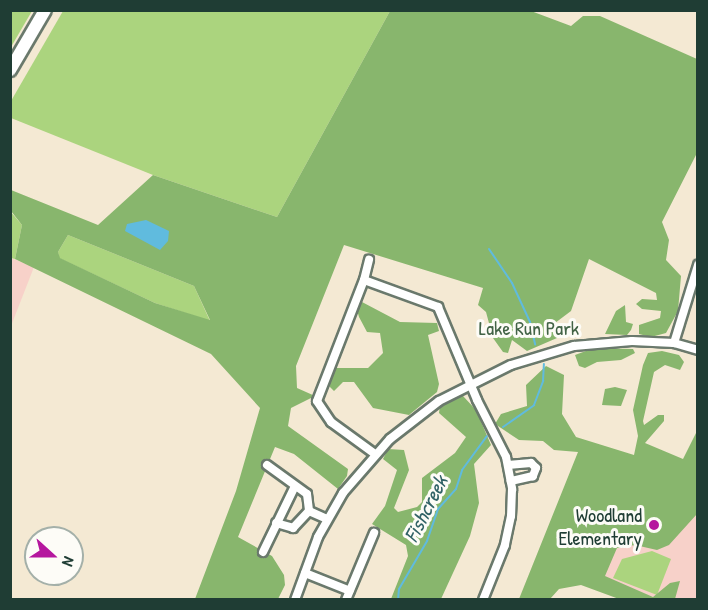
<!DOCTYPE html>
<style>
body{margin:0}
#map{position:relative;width:708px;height:610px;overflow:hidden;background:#f4e9d3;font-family:"Patrick Hand",sans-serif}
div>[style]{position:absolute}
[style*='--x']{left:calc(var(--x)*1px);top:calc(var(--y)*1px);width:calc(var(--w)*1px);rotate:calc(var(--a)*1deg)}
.built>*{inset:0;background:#f7d1c9}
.green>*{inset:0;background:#abd47e}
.forest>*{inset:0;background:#88b66d}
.water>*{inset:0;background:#60bbde}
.stream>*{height:2px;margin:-1px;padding:0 1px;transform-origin:1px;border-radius:1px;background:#60bbde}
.roads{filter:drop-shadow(2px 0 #6a796c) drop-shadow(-2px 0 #6a796c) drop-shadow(0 2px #6a796c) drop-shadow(0 -2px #6a796c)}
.minor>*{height:8px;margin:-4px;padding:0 4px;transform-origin:4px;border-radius:4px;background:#fff}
.primary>*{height:12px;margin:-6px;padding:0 6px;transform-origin:6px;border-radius:6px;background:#fff}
.dots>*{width:16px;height:16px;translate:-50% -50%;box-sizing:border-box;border:3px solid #fdfcf7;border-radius:50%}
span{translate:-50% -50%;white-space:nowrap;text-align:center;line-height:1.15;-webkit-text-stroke:6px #fdfcf7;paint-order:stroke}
.park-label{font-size:20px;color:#426346}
.poi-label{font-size:20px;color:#1f3d34}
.right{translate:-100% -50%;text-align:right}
.water-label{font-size:21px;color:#326367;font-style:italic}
.frame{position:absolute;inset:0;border:12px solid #1f3d34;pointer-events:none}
.north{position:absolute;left:24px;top:526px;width:60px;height:60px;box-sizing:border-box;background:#fdfcf7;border:2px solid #a4b0a9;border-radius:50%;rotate:111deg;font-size:16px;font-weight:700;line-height:24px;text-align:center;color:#1f3d34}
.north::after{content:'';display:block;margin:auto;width:21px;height:27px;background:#b5179e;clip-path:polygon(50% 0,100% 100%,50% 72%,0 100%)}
</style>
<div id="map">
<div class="built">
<div style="clip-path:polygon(11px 258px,34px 267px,11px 326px)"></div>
<div style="clip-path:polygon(639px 454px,697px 477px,697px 599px,658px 599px,591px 573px)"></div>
</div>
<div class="green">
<div style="clip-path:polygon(11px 10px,32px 11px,11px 47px,10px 11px)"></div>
<div style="clip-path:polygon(63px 11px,390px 11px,277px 217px,153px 175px,11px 118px,11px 101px)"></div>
<div style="clip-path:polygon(10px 211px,22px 225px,15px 259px,11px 258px)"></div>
<div style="clip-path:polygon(68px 235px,194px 286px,210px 321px,155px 303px,59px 258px,58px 252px)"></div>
<div style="clip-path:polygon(652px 551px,671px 559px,657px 595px,613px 578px,622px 559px)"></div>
</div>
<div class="forest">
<div style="clip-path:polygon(evenodd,390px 11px,531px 11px,571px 26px,583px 16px,600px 16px,697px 59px,697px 153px,662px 222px,669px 240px,666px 260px,681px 276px,678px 311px,666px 333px,651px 337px,639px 334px,639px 325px,660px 318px,661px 311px,642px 309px,636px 304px,642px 299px,657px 300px,656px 293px,589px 259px,571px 311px,551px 326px,557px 338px,527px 351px,512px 340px,508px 353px,503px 352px,493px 338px,486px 312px,478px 305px,483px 288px,344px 245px,296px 366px,297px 388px,315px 396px,291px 408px,288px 426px,348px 469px,347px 476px,338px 489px,294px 454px,275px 447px,238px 537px,272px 556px,284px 575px,285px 585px,278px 599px,195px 599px,236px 491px,260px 408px,211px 354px,15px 259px,22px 225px,11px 211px,11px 190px,98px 225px,153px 175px,277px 217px,390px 11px,68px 235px,194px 286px,210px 320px,155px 303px,60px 258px,58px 252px,68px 235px)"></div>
<div style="clip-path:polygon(362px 302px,400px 322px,437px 323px,439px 331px,428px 335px,439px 384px,437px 392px,409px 415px,373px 408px,354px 382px,343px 382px,334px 391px,329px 386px,335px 368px,368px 368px,383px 353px,380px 333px,367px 332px,359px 317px,357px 310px)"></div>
<div style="clip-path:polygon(625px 305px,626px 322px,633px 324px,631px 330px,627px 335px,605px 334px,616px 311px)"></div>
<div style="clip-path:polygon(594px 348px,633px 349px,635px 353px,621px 360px,597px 362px,585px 368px,579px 366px,575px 355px)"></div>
<div style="clip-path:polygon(662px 351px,679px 355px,684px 362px,680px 370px,665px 365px,654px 372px,643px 421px,644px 425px,658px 415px,664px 415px,664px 421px,645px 443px,683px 459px,697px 431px,697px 514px,669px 545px,657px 550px,635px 545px,617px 548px,605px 576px,653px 597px,670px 583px,680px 581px,675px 599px,619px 599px,581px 585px,559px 589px,550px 599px,519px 599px,578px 452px,554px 450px,543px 441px,519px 440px,495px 424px,501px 414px,527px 406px,526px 385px,546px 366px,564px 375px,562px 414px,576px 437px,634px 455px,638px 436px,633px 410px,643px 365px,648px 353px)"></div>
<div style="clip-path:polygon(615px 387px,627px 390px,621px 406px,602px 405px,605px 389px)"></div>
<div style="clip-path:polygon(457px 395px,463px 396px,476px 410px,491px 445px,474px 464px,479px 503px,470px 536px,441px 599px,391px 599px,408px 556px,406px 545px,372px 524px,385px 506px,397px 470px,383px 459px,388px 449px,404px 450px,409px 470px,394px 508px,398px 512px,417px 507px,422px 502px,422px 478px,455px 453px,466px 437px,439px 413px,440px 405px)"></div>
</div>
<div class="water">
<div style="clip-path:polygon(146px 220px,169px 231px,168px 241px,160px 250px,125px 231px,127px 224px)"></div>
</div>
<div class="stream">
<div style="--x:489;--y:249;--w:41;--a:55.9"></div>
<div style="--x:512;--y:283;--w:43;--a:65.2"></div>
<div style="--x:530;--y:322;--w:23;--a:77"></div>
<div style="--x:503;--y:427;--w:38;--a:-35"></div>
<div style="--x:534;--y:405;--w:26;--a:-69"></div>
<div style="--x:543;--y:381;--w:17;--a:-87"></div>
<div style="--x:398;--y:600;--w:11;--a:-85"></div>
<div style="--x:399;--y:589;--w:56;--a:-59.7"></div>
<div style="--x:427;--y:541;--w:34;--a:-71"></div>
<div style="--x:438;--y:509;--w:27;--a:-48"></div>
<div style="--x:456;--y:489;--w:20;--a:-72"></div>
<div style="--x:462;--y:470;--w:42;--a:-53.7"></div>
</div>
<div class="roads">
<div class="minor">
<div style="--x:364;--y:280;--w:21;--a:-76"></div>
<div style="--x:674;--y:343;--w:82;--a:-72.9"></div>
<div style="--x:375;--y:454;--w:54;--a:-144"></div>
<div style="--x:331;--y:422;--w:25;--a:-124"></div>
<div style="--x:317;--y:401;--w:130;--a:-68.8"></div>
<div style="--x:364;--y:280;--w:79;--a:20"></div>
<div style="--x:438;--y:307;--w:101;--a:67.2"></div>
<div style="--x:477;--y:400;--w:64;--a:63"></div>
<div style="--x:506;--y:457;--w:33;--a:79"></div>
<div style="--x:512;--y:489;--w:27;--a:92"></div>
<div style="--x:511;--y:516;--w:30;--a:102"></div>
<div style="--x:505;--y:545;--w:59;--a:111.8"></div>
<div style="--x:267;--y:465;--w:49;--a:35.9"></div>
<div style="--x:307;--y:494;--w:17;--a:83"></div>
<div style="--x:309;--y:511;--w:20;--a:24"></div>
<div style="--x:508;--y:465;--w:23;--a:-5"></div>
<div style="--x:531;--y:463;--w:7;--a:45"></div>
<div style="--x:536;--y:468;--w:9;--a:111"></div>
<div style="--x:533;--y:476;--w:23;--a:167"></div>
<div style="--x:276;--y:523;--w:18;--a:16"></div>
<div style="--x:293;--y:528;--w:23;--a:-47"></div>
<div style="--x:263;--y:552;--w:73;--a:-64.1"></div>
<div style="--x:305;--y:573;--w:48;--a:21.8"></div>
<div style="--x:295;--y:600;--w:67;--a:-69.9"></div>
<div style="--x:318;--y:537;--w:51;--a:-60.4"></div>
<div style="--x:343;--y:493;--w:72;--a:-49"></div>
<div style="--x:390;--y:439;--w:62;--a:-37.8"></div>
<div style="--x:439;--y:401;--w:80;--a:-26.6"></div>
<div style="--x:511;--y:365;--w:66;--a:-16.8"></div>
<div style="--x:574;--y:346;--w:58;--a:-4.9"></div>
<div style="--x:632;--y:341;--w:42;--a:2.7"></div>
<div style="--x:674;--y:343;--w:25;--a:16"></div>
<div style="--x:346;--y:600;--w:73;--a:-67.3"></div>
</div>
<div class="primary">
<div style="--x:10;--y:70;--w:69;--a:-59.7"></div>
</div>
</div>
<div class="dots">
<div style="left:654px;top:525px;background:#b5179e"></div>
</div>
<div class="park-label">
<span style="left:529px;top:327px">Lake Run Park</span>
</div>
<div class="poi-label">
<span class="right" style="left:642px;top:526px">Woodland<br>Elementary</span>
</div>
<div class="water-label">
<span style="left:426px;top:509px;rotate:-63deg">Fishcreek</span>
</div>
<div class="frame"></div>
<div class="north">N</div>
</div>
